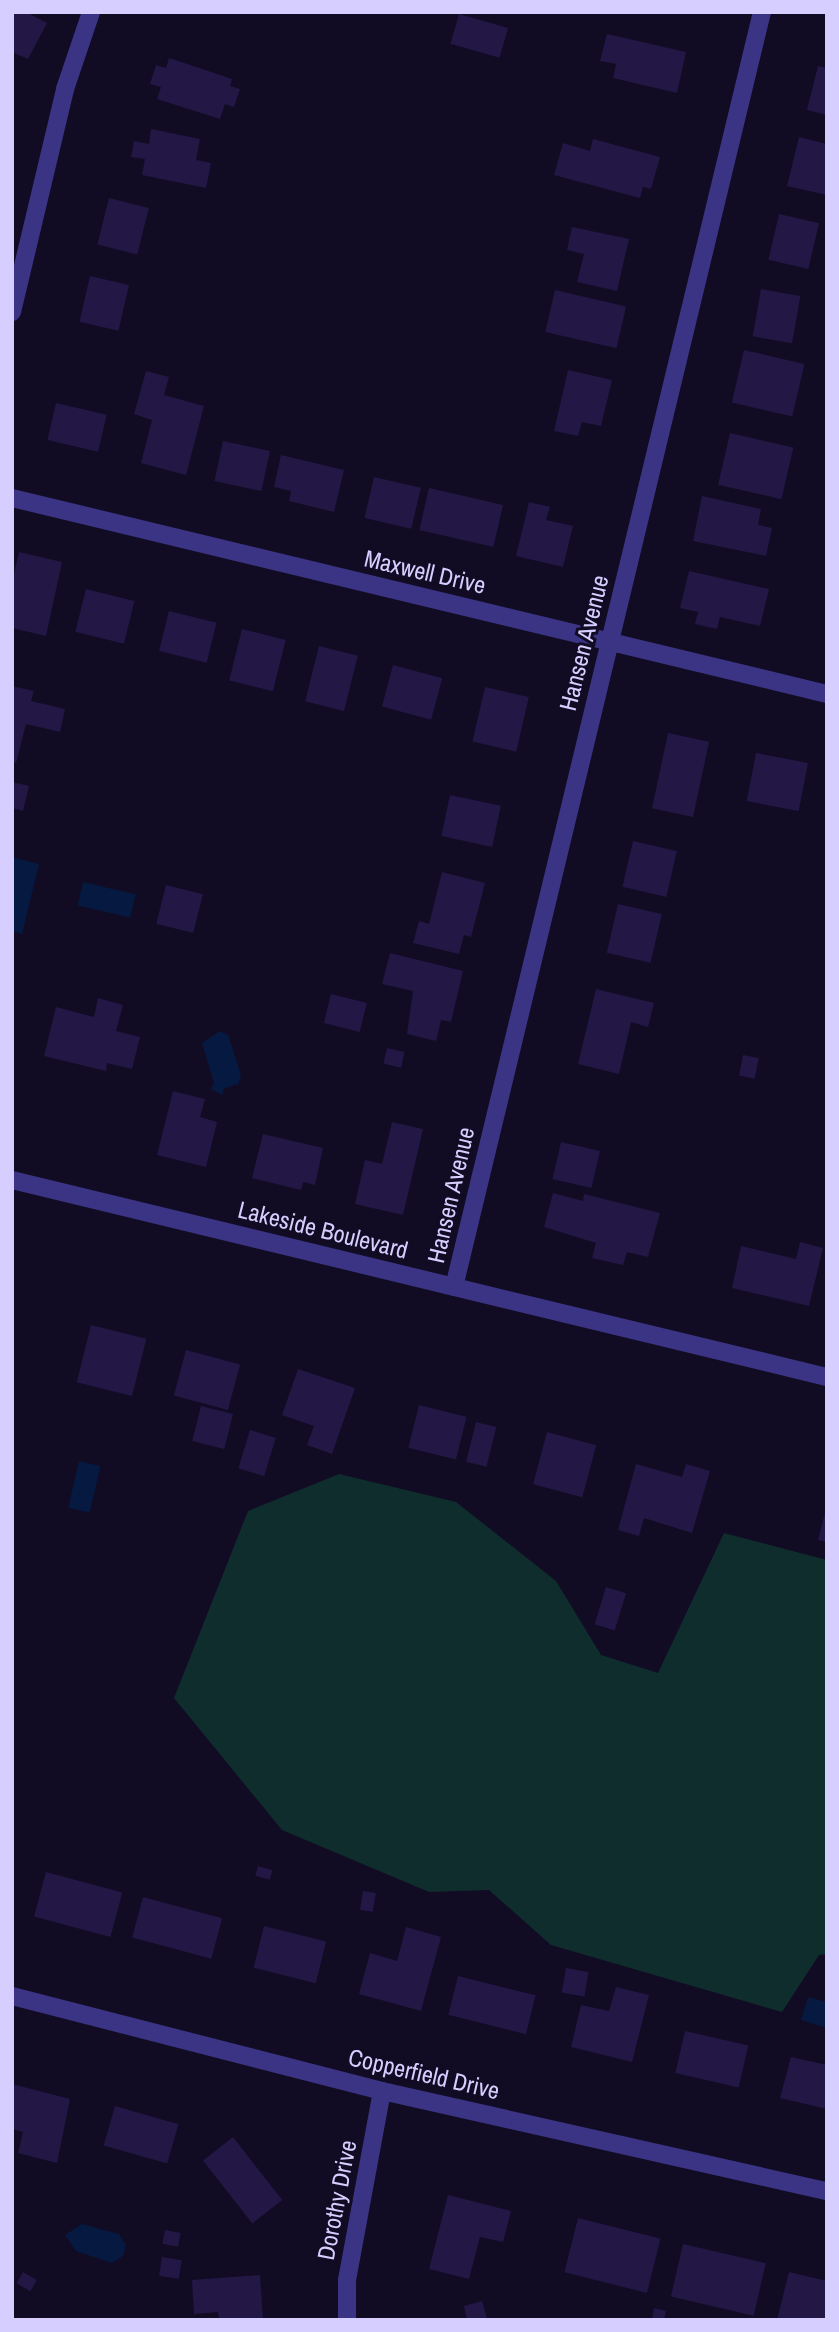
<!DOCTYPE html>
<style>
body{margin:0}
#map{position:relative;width:839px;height:2332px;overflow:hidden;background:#110c23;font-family:"Archivo Narrow",sans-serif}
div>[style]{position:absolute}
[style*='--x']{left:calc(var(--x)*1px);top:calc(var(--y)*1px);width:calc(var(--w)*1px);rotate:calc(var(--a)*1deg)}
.green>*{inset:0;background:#0f2d2d}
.water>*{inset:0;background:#061941;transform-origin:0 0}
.building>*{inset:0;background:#231745;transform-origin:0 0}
.minor>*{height:18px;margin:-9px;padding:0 9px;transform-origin:9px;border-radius:9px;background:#3b3484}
span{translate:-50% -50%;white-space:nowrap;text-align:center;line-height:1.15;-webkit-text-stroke:6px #110c23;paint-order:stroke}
.street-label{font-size:24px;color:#d6ceff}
.frame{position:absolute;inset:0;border:14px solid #d6ceff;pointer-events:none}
</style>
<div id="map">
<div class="green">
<div style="clip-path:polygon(339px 1474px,456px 1502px,556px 1581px,601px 1655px,658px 1673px,724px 1533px,827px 1560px,827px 1954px,819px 1955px,782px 2012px,551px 1945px,489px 1890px,429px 1892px,282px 1830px,174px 1698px,248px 1511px)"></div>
</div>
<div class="water">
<div style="clip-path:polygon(12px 857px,39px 864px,22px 934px,12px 931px)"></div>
<div style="left:83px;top:882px;width:54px;height:24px;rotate:13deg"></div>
<div style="clip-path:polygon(220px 1031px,228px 1035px,241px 1075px,238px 1084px,225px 1088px,222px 1095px,211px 1089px,214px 1083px,202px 1043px)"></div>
<div style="left:79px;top:1461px;width:22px;height:48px;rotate:13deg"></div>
<div style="clip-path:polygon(808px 1997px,827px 2002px,827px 2028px,801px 2020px)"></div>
<div style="clip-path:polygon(82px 2224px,119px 2234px,126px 2245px,123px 2256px,112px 2263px,76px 2251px,65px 2235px)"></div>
</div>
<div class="building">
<div style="clip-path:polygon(12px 12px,26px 12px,47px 23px,28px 59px,12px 52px)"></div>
<div style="left:459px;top:14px;width:51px;height:31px;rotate:16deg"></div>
<div style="clip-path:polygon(607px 34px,686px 52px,677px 93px,613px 78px,616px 64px,600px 61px)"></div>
<div style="clip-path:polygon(169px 58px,232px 79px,230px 86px,240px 89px,234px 107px,225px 104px,220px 119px,157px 99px,161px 87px,150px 84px,156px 65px,166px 68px)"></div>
<div style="clip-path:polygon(818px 66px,827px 68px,827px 115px,807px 110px)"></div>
<div style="clip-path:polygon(151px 129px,200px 139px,196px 160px,211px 163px,206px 188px,142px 175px,145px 159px,131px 157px,134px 141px,149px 144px)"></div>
<div style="clip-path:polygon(799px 137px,827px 144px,827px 195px,787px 186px)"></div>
<div style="clip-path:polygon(593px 139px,660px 157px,651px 189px,643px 187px,640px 198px,554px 175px,563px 143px,590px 151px)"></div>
<div style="left:109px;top:198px;width:41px;height:48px;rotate:14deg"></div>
<div style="left:779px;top:214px;width:41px;height:47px;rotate:13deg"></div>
<div style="clip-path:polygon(572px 227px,629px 239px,617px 291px,577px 282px,584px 254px,567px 250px)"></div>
<div style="left:90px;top:276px;width:40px;height:47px;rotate:13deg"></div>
<div style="left:761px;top:289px;width:40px;height:48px;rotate:10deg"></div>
<div style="left:555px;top:290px;width:73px;height:43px;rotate:13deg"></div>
<div style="left:744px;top:350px;width:62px;height:54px;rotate:13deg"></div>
<div style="clip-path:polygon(568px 370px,612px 380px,601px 426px,582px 422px,578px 436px,554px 431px)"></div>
<div style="clip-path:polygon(146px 371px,169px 377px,164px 395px,204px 406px,186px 475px,141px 463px,152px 420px,134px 414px)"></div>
<div style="left:56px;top:403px;width:52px;height:38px;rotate:13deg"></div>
<div style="left:730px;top:433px;width:65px;height:53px;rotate:13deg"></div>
<div style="left:223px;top:441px;width:48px;height:41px;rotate:12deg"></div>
<div style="clip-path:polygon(281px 455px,344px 470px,334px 512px,289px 501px,291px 491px,274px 487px)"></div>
<div style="left:374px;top:477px;width:48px;height:42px;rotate:13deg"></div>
<div style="left:429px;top:488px;width:76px;height:43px;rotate:13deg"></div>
<div style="clip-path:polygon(702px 496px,761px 509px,758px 525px,772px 528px,766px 556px,693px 541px)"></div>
<div style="clip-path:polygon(529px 502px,550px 507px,546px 520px,573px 526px,563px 567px,516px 556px)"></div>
<div style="clip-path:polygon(19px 552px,62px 562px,46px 636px,12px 628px,12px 582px)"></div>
<div style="clip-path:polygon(689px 571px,769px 589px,760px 626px,720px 617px,717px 629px,695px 624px,698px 612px,680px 608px)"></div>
<div style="left:86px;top:589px;width:50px;height:44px;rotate:14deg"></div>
<div style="left:169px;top:611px;width:49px;height:41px;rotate:14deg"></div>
<div style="left:242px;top:629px;width:45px;height:53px;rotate:14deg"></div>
<div style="left:319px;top:646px;width:40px;height:57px;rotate:14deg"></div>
<div style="left:393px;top:665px;width:51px;height:43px;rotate:15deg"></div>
<div style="clip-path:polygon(12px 686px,34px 691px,31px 701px,65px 709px,60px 732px,26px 724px,16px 763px,12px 762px)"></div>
<div style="left:485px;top:687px;width:45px;height:56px;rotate:13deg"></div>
<div style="left:668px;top:733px;width:42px;height:77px;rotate:12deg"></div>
<div style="left:756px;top:753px;width:53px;height:49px;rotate:11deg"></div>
<div style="clip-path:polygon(12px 782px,29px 786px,23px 811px,12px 808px)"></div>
<div style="left:450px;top:795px;width:52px;height:42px;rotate:12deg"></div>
<div style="left:633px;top:841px;width:45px;height:47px;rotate:13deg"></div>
<div style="clip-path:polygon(442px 872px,485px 883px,471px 937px,464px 935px,459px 954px,413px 943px,419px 921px,429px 924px)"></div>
<div style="left:166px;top:885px;width:38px;height:40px;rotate:14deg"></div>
<div style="left:618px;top:904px;width:45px;height:50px;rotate:13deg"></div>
<div style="clip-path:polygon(390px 953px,463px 971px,451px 1022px,441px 1020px,436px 1041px,407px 1034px,413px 991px,382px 984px)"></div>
<div style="clip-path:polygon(596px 989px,654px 1003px,648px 1027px,631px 1022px,619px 1074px,578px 1064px)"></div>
<div style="left:331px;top:994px;width:37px;height:30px;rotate:14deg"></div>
<div style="clip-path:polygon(98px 998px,123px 1005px,116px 1031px,140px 1037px,132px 1069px,107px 1063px,106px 1071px,44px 1056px,56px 1007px,94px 1017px)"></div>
<div style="left:387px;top:1048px;width:18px;height:16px;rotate:13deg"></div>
<div style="left:743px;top:1055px;width:16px;height:21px;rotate:11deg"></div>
<div style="clip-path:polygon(173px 1091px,205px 1099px,200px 1117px,217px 1122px,206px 1167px,157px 1155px)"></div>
<div style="clip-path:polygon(392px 1122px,423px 1129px,403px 1215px,355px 1204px,365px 1160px,382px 1164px)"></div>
<div style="clip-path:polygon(263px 1134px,323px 1148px,315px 1185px,303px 1182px,301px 1190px,252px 1178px)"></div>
<div style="left:561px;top:1142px;width:40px;height:38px;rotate:13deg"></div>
<div style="clip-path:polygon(553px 1193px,583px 1201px,584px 1194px,660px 1213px,648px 1257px,627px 1252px,623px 1265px,592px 1258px,596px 1243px,544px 1227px)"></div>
<div style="clip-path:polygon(800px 1242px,823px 1248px,809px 1306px,732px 1288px,741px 1246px,796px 1259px)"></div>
<div style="left:91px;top:1325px;width:57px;height:59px;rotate:14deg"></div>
<div style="left:186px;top:1350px;width:56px;height:47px;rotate:15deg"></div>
<div style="clip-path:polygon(298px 1369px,355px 1388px,332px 1454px,307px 1445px,314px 1426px,282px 1415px)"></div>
<div style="left:419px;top:1405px;width:49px;height:44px;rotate:14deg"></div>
<div style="left:201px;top:1406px;width:33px;height:36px;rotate:14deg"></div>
<div style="left:476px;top:1422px;width:21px;height:41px;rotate:14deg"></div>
<div style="left:250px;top:1430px;width:27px;height:40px;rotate:17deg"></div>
<div style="left:547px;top:1432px;width:51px;height:54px;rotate:15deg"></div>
<div style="clip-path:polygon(636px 1464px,682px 1477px,686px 1464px,710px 1471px,692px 1533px,644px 1518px,639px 1536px,618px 1530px)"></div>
<div style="clip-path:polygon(826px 1509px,827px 1509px,827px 1542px,818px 1540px)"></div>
<div style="left:606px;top:1587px;width:21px;height:39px;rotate:17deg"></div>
<div style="left:258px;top:1866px;width:15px;height:10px;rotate:16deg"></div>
<div style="left:46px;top:1872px;width:79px;height:46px;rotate:15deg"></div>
<div style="left:363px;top:1891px;width:13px;height:19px;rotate:9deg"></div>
<div style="left:143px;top:1897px;width:82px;height:42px;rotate:15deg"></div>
<div style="left:264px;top:1926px;width:64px;height:43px;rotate:14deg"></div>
<div style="clip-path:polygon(406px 1927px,441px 1937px,421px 2011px,359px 1994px,370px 1953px,397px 1961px)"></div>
<div style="left:566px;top:1968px;width:23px;height:25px;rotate:10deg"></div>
<div style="left:458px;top:1976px;width:80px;height:40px;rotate:14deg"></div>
<div style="clip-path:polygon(616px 1987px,649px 1995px,632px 2062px,571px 2047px,581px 2005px,609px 2011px)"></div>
<div style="left:685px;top:2031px;width:65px;height:43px;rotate:13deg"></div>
<div style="clip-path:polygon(791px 2057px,827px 2065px,827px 2109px,780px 2098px)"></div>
<div style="clip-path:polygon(12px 2084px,70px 2099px,57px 2163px,18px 2153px,23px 2132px,12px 2129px)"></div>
<div style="left:115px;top:2106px;width:66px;height:41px;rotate:16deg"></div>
<div style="left:233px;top:2137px;width:80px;height:38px;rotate:52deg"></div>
<div style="clip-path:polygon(448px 2195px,511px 2211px,503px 2242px,480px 2237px,469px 2279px,429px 2269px)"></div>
<div style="left:578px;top:2218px;width:85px;height:56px;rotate:14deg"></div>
<div style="left:165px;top:2230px;width:16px;height:14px;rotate:11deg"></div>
<div style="left:683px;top:2244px;width:85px;height:54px;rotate:13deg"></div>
<div style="left:162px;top:2257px;width:20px;height:19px;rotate:9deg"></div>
<div style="left:23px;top:2272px;width:16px;height:13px;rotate:30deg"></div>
<div style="clip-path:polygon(789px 2272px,827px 2281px,827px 2320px,777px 2320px)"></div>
<div style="clip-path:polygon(260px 2275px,263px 2320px,219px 2320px,218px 2312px,194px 2314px,192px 2280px)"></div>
<div style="clip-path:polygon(482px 2301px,487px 2318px,467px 2320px,464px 2306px)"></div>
<div style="clip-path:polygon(654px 2308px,666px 2311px,664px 2320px,652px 2320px)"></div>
</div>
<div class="minor">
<div style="--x:12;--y:312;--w:229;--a:-76.6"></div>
<div style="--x:65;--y:89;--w:81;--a:-71.3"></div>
<div style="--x:12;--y:498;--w:838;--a:13.52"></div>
<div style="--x:12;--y:1180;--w:838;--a:13.59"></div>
<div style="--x:454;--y:1287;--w:1312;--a:-76.42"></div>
<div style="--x:12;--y:1996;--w:382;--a:14.4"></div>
<div style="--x:382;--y:2091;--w:456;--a:12.7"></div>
<div style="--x:347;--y:2320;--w:40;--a:-90"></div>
<div style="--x:347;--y:2280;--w:192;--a:-79.5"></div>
</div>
<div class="street-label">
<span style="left:425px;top:572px;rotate:13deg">Maxwell Drive</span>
<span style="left:584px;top:643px;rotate:-76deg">Hansen Avenue</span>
<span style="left:451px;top:1195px;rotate:-77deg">Hansen Avenue</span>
<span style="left:323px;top:1230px;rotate:14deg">Lakeside Boulevard</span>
<span style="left:424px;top:2074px;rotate:13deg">Copperfield Drive</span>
<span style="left:337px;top:2200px;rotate:-79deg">Dorothy Drive</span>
</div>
<div class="frame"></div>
</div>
